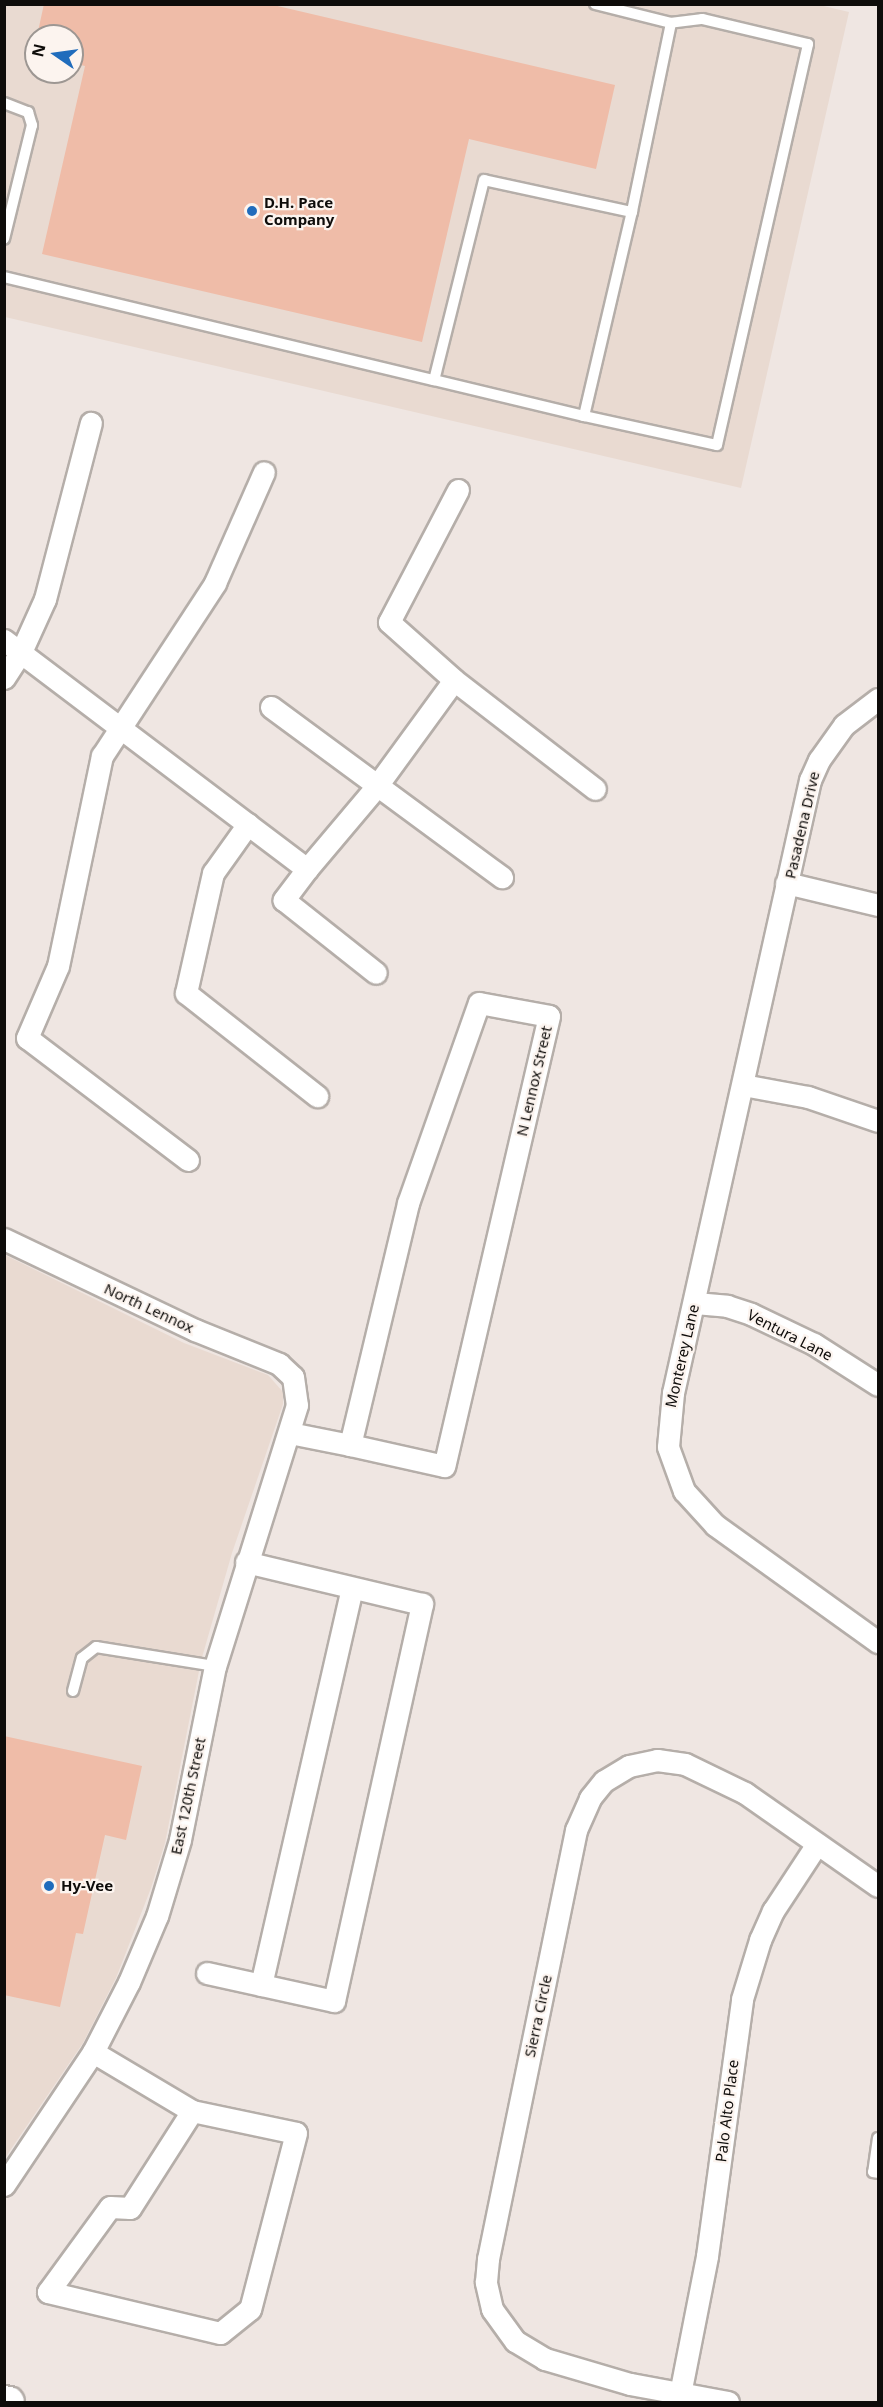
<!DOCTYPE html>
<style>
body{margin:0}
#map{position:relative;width:883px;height:2407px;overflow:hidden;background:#efe6e2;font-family:"Noto Sans",sans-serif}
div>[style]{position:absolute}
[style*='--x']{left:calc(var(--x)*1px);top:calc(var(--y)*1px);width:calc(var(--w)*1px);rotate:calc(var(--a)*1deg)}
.built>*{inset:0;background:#e9dad1}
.building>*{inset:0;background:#efbca8}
.roads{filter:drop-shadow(2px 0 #b5aea9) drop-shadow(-2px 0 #b5aea9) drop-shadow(0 2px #b5aea9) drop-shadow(0 -2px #b5aea9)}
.lane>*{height:10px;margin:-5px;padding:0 5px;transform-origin:5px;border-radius:5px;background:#fff}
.street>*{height:21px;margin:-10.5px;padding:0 10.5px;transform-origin:10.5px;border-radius:10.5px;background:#fff}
.secondary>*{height:30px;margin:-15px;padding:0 15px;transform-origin:15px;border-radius:15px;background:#fff}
.dots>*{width:16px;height:16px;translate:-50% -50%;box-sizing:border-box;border:3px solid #fcf4ef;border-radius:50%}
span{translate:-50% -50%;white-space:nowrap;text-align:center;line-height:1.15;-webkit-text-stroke:4.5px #fcf4ef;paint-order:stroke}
.poi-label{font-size:15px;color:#0e0c0a;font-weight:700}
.left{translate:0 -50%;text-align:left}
.street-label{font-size:15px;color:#0e0c0a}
.frame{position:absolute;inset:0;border:6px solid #0e0c0a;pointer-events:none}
.north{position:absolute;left:24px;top:24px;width:60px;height:60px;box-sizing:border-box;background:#fcf4ef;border:2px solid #9d9793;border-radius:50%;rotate:283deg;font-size:16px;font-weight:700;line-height:24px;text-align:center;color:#0e0c0a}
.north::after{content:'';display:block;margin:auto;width:21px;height:27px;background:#206cbc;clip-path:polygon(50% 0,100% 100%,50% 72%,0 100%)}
</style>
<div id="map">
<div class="built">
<div style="clip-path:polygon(evenodd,815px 4px,849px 12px,741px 488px,5px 317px,5px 5px,815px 4px,36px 36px,72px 36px,72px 72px,36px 72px,36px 36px)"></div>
<div style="clip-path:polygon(5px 1255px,184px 1343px,268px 1375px,283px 1392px,283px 1404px,232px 1553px,201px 1661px,165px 1843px,151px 1888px,116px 1978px,83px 2043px,5px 2158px)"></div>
</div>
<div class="building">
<div style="clip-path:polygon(44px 4px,269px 4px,615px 85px,596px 169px,469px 139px,422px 342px,42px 254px,85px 66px,72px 63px,72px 36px,37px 36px)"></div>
<div style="clip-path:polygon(4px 1736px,142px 1766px,126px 1840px,105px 1835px,83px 1934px,76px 1933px,60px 2007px,4px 1995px)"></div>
</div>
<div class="roads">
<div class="lane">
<div style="--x:595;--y:4;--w:78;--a:14"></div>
<div style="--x:671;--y:23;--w:193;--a:101.7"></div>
<div style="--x:4;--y:103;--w:26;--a:21"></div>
<div style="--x:28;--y:112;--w:14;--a:73"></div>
<div style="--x:32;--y:125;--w:117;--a:103.8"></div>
<div style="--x:4;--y:277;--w:442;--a:13.5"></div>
<div style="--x:434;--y:380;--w:154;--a:13.5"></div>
<div style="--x:584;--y:416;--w:210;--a:-76.8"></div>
<div style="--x:632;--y:212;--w:151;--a:-167.8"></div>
<div style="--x:484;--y:180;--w:206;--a:104"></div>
<div style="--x:584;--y:416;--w:136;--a:12.3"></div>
<div style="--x:717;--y:445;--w:411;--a:-77.2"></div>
<div style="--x:808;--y:44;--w:109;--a:-166.7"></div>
<div style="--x:702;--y:19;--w:31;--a:173"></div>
<div style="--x:73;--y:1691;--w:34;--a:-75"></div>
<div style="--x:82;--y:1658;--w:18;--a:-38"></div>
<div style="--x:96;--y:1647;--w:121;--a:9.1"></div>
<div style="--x:878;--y:2138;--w:34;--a:98"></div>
<div style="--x:873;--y:2172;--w:5;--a:11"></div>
</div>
<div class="street">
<div style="--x:458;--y:490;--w:149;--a:117.6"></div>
<div style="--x:389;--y:622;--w:87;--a:41.7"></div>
<div style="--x:454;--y:680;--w:178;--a:37.7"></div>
<div style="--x:4;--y:640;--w:380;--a:37.1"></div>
<div style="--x:307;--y:869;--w:107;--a:-49.9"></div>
<div style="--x:376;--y:787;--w:132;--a:-53.9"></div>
<div style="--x:4;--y:678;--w:31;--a:-57"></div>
<div style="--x:21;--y:652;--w:58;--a:-65.6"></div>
<div style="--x:45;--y:599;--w:182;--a:-75.4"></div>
<div style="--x:878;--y:699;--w:43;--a:142.6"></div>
<div style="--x:844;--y:725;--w:43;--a:125.5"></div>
<div style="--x:819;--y:760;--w:22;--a:114"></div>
<div style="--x:810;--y:780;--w:628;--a:102.6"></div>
<div style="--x:673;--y:1393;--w:54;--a:95.3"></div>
<div style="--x:668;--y:1447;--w:47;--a:70"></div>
<div style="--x:684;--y:1491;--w:46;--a:47.6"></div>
<div style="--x:715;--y:1525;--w:201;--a:35.7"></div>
<div style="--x:271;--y:707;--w:287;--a:36.4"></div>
<div style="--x:248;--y:824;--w:60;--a:125.5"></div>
<div style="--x:213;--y:873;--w:123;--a:102.7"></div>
<div style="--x:186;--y:993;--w:167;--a:38.2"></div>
<div style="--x:307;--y:869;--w:39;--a:127"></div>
<div style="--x:284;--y:900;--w:117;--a:38.4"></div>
<div style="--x:786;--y:883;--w:95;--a:13.4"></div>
<div style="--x:743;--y:1085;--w:66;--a:10.5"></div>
<div style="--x:808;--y:1097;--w:74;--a:18.9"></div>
<div style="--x:188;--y:1160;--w:202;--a:-142.8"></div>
<div style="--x:27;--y:1038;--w:78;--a:-66.7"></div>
<div style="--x:58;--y:966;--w:215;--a:-78.2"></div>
<div style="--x:102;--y:756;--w:207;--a:-56.8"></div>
<div style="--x:215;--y:583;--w:121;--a:-66.2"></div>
<div style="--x:4;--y:1239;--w:212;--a:25.5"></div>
<div style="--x:195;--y:1330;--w:91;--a:22"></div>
<div style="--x:279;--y:1364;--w:19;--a:43"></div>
<div style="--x:293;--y:1377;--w:28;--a:82"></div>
<div style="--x:297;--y:1405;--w:274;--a:107.4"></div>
<div style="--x:215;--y:1666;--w:177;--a:101.4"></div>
<div style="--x:180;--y:1840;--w:79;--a:106.8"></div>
<div style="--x:157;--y:1916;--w:72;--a:113"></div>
<div style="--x:129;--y:1982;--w:79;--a:117.2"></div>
<div style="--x:93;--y:2052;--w:160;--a:123.8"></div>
<div style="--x:695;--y:1303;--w:32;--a:5"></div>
<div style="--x:727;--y:1306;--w:25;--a:18"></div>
<div style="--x:751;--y:1314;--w:70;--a:25.5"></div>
<div style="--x:814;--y:1344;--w:76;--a:32.6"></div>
<div style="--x:290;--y:1433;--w:61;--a:11.3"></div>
<div style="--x:350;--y:1445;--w:249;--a:-76.5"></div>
<div style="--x:408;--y:1203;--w:212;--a:-70.5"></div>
<div style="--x:479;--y:1003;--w:71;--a:10.5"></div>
<div style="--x:549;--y:1016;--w:462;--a:103.1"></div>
<div style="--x:444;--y:1466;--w:96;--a:-167.4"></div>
<div style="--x:207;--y:1973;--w:130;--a:12.4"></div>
<div style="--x:334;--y:2001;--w:407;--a:-77.5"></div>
<div style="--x:422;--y:1604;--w:181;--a:-166.6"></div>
<div style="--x:261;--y:1985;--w:407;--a:-77.1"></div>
<div style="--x:93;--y:2052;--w:115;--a:30.8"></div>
<div style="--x:192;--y:2111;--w:106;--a:11.9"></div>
<div style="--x:296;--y:2133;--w:182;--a:104.6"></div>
<div style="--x:250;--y:2309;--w:38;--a:141"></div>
<div style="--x:220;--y:2333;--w:177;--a:-166.6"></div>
<div style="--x:48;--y:2292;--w:105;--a:-53.9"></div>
<div style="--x:110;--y:2207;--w:20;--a:3"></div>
<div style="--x:130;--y:2208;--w:115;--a:-57.4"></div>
<div style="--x:680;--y:2394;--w:141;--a:-78.9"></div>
<div style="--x:707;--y:2256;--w:259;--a:-82.2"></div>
<div style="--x:742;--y:1999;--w:62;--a:-73"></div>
<div style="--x:760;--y:1940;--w:32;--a:-66"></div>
<div style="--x:773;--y:1911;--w:80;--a:-56.7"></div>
<div style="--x:728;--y:2402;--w:100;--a:-169.6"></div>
<div style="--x:630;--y:2384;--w:89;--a:-163.6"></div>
<div style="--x:545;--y:2359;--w:35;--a:-149"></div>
<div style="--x:515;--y:2341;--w:39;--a:-126"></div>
<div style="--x:492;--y:2309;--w:28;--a:-103"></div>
<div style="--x:486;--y:2282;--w:23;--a:-85"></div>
<div style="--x:488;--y:2259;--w:438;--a:-78.4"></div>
<div style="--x:576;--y:1830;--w:35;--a:-66"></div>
<div style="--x:590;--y:1798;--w:22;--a:-51"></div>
<div style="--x:604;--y:1781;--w:29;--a:-31"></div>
<div style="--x:629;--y:1766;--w:29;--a:-12"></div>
<div style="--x:657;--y:1760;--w:28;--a:8"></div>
<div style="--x:685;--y:1764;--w:67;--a:25.8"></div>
<div style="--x:745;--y:1793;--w:162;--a:35"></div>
</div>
<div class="secondary">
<div style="--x:4;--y:2401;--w:5;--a:11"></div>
</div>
</div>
<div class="dots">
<div style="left:252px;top:211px;background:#206cbc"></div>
<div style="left:49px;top:1886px;background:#206cbc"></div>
</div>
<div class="poi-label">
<span class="left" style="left:264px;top:211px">D.H. Pace<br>Company</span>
<span class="left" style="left:61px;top:1886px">Hy-Vee</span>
</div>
<div class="street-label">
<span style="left:802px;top:825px;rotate:-77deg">Pasadena Drive</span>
<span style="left:534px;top:1081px;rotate:-77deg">N Lennox Street</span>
<span style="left:149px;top:1308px;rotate:25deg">North Lennox</span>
<span style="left:790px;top:1335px;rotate:27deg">Ventura Lane</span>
<span style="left:682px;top:1356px;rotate:-77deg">Monterey Lane</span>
<span style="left:188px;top:1796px;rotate:-78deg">East 120th Street</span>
<span style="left:538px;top:2016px;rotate:-78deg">Sierra Circle</span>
<span style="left:727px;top:2111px;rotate:-83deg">Palo Alto Place</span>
</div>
<div class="frame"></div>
<div class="north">N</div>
</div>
